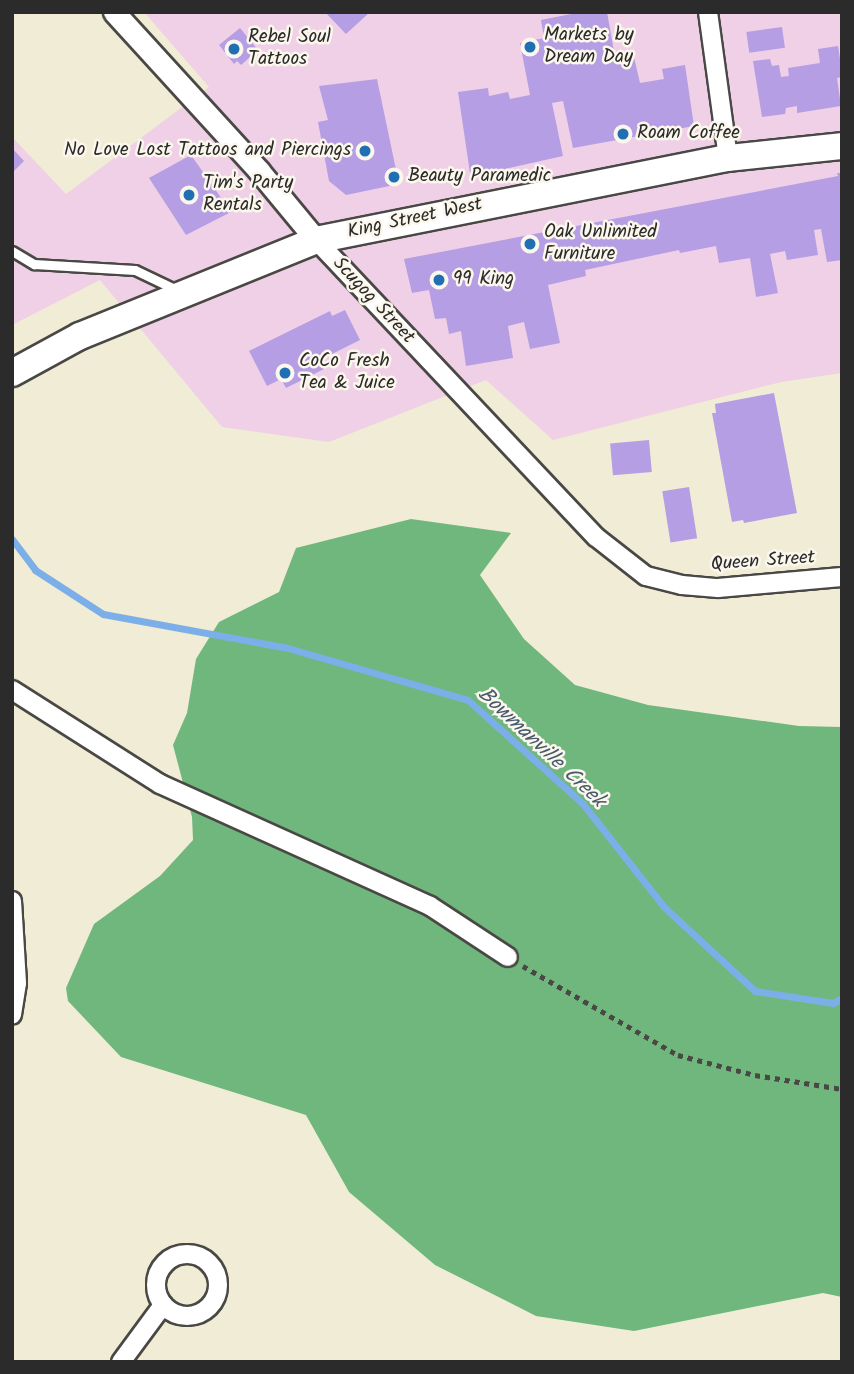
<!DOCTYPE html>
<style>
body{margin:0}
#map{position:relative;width:854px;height:1374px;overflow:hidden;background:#f1ecd5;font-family:Kalam,sans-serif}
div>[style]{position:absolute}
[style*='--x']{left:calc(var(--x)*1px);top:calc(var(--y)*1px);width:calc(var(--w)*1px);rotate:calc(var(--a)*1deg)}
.built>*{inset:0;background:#efd0e6}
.forest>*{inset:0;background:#6fb77d}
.stream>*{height:7px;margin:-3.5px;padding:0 3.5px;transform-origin:3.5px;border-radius:3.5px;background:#7cafe8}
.building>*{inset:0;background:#b59ee3;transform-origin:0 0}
.path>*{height:4.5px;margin-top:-2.25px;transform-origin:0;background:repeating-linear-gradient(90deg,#494844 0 5px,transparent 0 10px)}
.roads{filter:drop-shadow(2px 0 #494844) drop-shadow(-2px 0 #494844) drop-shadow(0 2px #494844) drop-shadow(0 -2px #494844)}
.service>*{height:9px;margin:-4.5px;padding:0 4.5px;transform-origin:4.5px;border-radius:4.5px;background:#fff}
.minor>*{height:18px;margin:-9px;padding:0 9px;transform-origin:9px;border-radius:9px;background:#fff}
.minor>.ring{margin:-9px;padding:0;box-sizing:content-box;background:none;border:18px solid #fff;border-radius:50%}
.tertiary>*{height:21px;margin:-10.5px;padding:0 10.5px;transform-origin:10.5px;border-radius:10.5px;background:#fff}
.primary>*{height:26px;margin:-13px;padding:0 13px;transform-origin:13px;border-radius:13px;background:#fff}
.dots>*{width:19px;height:19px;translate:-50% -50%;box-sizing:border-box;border:4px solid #fbf7ec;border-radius:50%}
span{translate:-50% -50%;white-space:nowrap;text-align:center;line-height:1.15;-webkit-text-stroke:5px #fbf7ec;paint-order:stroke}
.poi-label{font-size:19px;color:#2b2b2b}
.left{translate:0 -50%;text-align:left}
.right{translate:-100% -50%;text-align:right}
.street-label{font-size:19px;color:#2b2b2b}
.water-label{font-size:21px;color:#47596d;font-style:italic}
.frame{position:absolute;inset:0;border:14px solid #2b2b2b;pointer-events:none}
</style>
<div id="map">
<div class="built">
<div style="clip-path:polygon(144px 12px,842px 12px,842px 373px,781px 382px,553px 440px,486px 380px,329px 442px,222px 427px,100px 280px,12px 325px,12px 137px,66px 194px,209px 87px)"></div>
</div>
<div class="forest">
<div style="clip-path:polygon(411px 519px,511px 533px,480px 575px,524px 639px,575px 685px,648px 705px,799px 726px,842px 727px,842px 1297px,823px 1293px,634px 1331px,536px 1316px,435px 1265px,349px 1192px,306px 1115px,121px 1057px,68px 1001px,66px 988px,94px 924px,160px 876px,193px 840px,192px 817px,173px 745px,187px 713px,196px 659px,219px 622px,279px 592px,296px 548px)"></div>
</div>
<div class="stream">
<div style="--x:12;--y:539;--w:39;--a:53"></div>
<div style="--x:35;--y:570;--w:81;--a:32.9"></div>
<div style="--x:103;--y:614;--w:188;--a:10.4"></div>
<div style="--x:288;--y:648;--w:187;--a:16.1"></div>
<div style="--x:468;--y:700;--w:155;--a:42.1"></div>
<div style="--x:583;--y:804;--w:131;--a:51.8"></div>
<div style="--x:664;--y:907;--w:124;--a:42.7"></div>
<div style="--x:755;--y:991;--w:79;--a:8.7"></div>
<div style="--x:833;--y:1003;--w:10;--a:-29"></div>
</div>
<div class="building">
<div style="clip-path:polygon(325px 12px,370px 12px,346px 34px)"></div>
<div style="clip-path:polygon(581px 12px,607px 12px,615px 57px,633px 53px,640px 83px,664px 79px,662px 69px,685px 65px,694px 126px,573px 148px,563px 101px,552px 103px,563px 156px,474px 176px,470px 173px,458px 92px,488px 88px,489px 96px,508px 92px,510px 99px,530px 95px,520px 43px,544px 38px,541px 20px)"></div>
<div style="left:782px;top:27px;width:21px;height:36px;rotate:82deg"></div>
<div style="clip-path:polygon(240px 28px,258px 50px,241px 65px,237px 61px,234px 64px,219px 45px)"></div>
<div style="clip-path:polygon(838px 46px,842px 72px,842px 77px,837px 78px,841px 106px,797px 113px,797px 106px,786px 108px,785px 114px,762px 117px,753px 61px,770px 59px,772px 66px,779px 65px,781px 77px,789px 76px,788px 68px,820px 63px,818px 49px)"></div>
<div style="clip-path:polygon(377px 79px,399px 184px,346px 195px,329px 181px,318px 122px,328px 120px,319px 86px)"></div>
<div style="clip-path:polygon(12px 148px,24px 161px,12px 173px)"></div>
<div style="clip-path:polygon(191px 155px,231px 212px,186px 235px,149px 178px)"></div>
<div style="clip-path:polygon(837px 173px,842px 173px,842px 260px,827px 262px,821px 229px,814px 230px,818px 255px,787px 260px,785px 251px,770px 254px,778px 293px,756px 297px,750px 258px,719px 263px,716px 246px,680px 253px,679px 250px,585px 270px,586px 276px,548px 285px,560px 343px,530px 349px,524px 322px,508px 326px,513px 358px,466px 366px,461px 331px,449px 334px,446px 318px,435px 319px,429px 290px,412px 293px,404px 259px,838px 176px)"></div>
<div style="clip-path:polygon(345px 310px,360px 340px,320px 360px,324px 369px,286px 388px,281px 379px,267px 386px,249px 351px,330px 311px,332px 316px)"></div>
<div style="clip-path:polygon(774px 393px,797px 513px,744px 523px,743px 520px,732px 522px,712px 413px,716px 413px,715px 404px)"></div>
<div style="left:649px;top:440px;width:32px;height:39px;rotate:85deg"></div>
<div style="left:689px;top:487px;width:52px;height:27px;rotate:81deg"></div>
</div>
<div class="path">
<div style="--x:523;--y:966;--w:179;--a:29.9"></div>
<div style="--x:678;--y:1055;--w:80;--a:14.6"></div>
<div style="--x:755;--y:1075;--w:88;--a:9.1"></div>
</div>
<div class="roads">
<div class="service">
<div style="--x:12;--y:251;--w:26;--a:31"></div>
<div style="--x:34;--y:264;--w:101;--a:3.4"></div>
<div style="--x:135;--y:270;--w:47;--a:25.5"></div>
</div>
<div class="minor">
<div style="--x:708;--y:12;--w:147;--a:82.2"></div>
<div style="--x:316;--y:240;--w:408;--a:46.7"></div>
<div style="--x:596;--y:537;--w:63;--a:38"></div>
<div style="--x:646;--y:576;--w:37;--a:14"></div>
<div style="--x:682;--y:585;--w:36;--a:5"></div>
<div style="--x:718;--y:588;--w:124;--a:-5.1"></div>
<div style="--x:12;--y:690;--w:175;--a:32.4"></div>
<div style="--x:160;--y:784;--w:296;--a:24.3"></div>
<div style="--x:430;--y:906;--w:93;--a:33.2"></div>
<div style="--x:12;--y:901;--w:82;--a:86.5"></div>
<div style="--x:17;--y:983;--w:32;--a:99"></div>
<div class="ring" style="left:156px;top:1254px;width:44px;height:44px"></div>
<div style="--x:121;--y:1362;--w:71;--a:-53.6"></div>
</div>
<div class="tertiary">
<div style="--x:114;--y:12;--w:215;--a:47.6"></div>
<div style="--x:259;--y:171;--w:89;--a:50.4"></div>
</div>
<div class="primary">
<div style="--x:12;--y:373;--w:77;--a:-28.6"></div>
<div style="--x:80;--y:336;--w:255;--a:-22.1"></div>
<div style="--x:316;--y:240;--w:420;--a:-11.3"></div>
<div style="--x:728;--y:158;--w:115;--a:-6"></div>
</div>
</div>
<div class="dots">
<div style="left:530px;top:47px;background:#1f6fb2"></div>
<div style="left:234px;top:49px;background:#1f6fb2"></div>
<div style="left:623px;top:134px;background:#1f6fb2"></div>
<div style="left:365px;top:151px;background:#1f6fb2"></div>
<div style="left:394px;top:177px;background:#1f6fb2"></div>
<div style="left:189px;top:195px;background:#1f6fb2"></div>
<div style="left:530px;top:244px;background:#1f6fb2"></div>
<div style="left:439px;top:280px;background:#1f6fb2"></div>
<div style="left:285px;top:373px;background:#1f6fb2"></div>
</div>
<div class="poi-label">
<span class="left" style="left:544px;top:47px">Markets by<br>Dream Day</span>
<span class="left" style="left:248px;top:49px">Rebel Soul<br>Tattoos</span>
<span class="left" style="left:637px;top:134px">Roam Coffee</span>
<span class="right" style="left:351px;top:151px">No Love Lost Tattoos and Piercings</span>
<span class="left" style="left:408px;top:177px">Beauty Paramedic</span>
<span class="left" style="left:203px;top:195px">Tim's Party<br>Rentals</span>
<span class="left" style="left:544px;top:244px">Oak Unlimited<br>Furniture</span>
<span class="left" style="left:453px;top:280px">99 King</span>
<span class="left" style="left:299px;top:373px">CoCo Fresh<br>Tea &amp; Juice</span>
</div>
<div class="street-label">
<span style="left:415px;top:219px;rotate:-12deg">King Street West</span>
<span style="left:373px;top:301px;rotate:47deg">Scugog Street</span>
<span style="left:763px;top:562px;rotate:-4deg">Queen Street</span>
</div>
<div class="water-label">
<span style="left:541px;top:748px;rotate:43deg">Bowmanville Creek</span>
</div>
<div class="frame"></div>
</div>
